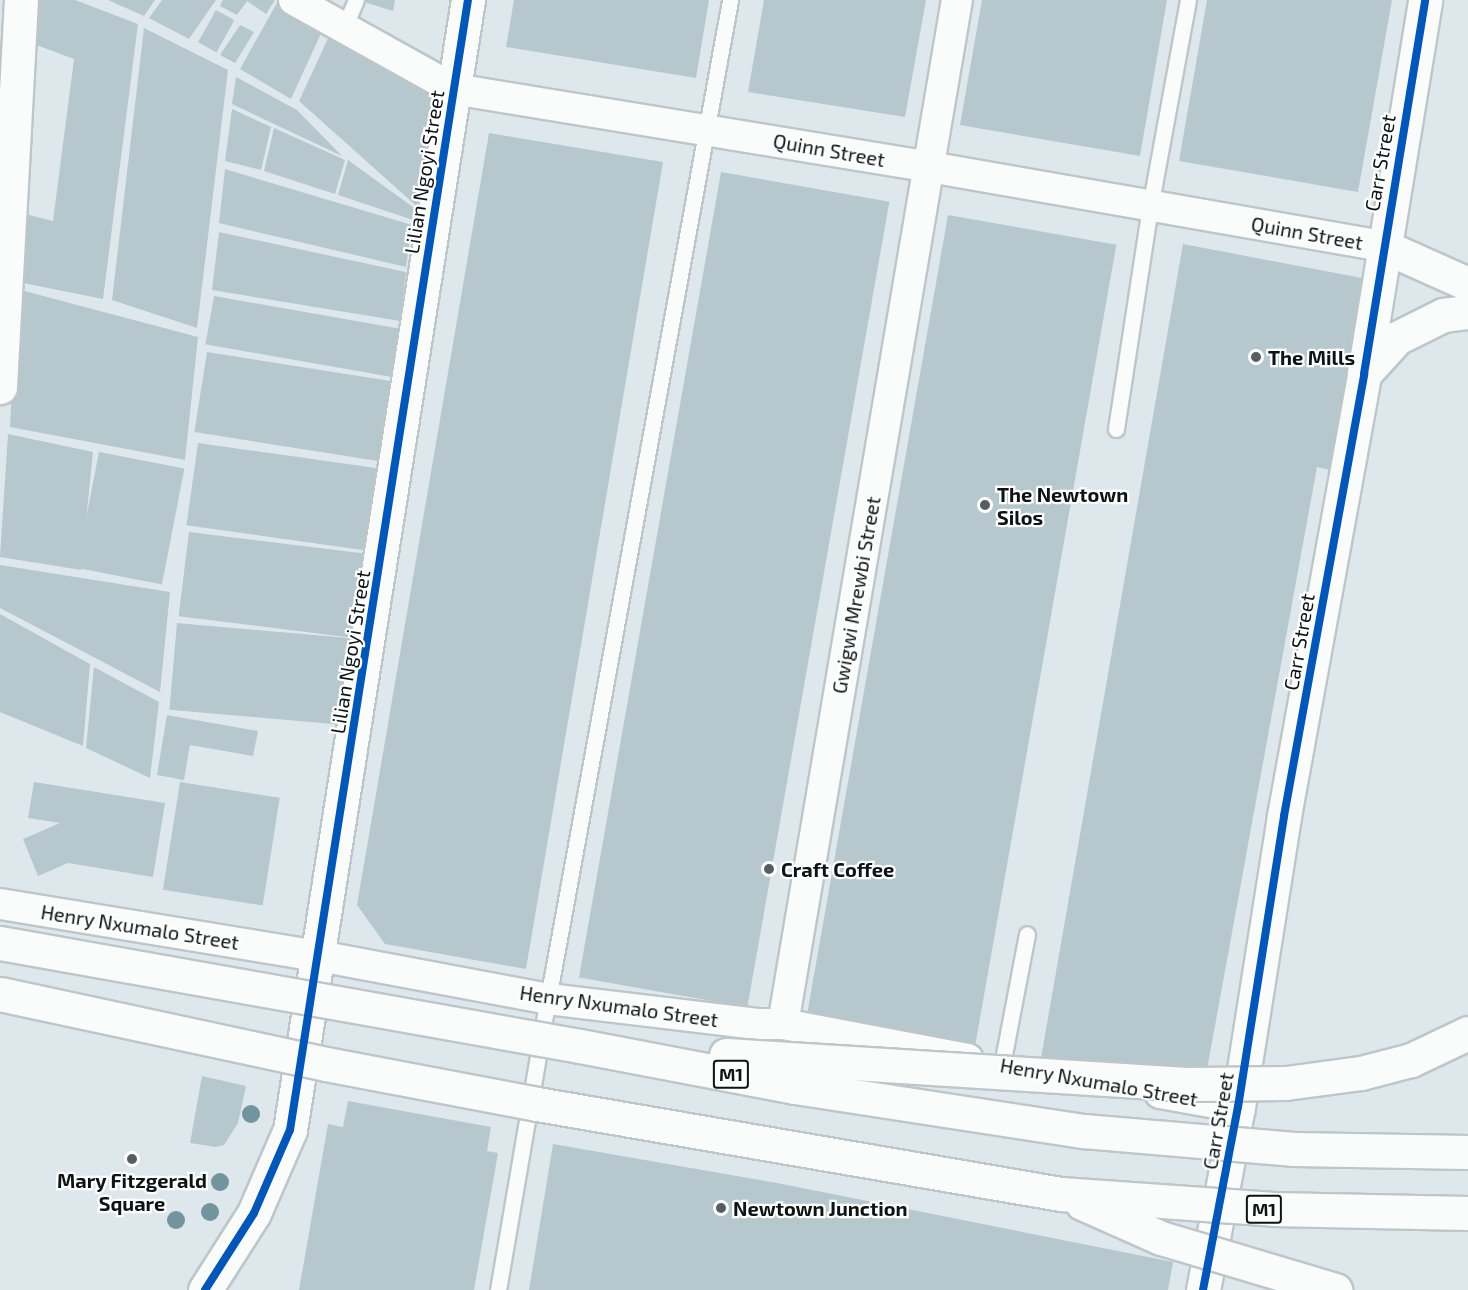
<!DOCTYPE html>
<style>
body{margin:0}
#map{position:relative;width:1468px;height:1290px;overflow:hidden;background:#dee8ec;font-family:"Exo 2",sans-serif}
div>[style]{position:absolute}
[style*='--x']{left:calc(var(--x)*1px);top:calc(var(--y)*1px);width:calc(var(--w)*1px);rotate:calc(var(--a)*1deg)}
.building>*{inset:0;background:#b6c8cd;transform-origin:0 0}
.roads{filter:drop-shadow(2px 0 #bec6c9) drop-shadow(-2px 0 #bec6c9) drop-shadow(0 2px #bec6c9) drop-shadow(0 -2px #bec6c9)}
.lane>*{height:15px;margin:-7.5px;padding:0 7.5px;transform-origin:7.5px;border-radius:7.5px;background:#fafcfc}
.street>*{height:30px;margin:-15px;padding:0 15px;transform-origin:15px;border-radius:15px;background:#fafcfc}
.secondary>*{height:33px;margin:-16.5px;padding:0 16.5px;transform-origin:16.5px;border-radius:16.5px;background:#fafcfc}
.highway>*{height:33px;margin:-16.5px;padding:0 16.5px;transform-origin:16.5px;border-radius:16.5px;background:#fafcfc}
.bridges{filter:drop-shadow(2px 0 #bec6c9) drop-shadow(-2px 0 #bec6c9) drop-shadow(0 2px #bec6c9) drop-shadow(0 -2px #bec6c9)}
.highway-bridge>*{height:33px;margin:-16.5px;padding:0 16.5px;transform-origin:16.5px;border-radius:16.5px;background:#fafcfc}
.cycleway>*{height:8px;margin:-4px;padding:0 4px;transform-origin:4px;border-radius:4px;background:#0057b8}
.trees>*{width:18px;height:18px;margin:-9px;border-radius:50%;background:#72949e}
.dots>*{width:16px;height:16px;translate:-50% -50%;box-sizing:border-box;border:3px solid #fff;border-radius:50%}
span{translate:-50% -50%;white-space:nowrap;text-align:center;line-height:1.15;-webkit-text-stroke:4.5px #fff;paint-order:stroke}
.shield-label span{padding:2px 4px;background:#fff;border:2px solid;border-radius:4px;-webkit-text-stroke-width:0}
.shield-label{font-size:18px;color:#0d1416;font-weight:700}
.street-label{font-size:20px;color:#0d1416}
.poi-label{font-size:20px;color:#0d1416;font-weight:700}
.left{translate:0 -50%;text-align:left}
</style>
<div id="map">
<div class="building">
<div style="clip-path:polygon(35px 0,75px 0,138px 24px,103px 299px,18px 282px,22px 213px,53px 221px,74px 59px,31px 43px)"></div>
<div style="clip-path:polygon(108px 0,155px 0,144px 16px)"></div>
<div style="clip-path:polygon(162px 0,216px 0,189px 39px,149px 18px)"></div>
<div style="clip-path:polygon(223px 0,275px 0,266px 14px,247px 1px,237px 15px,220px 6px)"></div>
<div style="clip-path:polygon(358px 0,395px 0,393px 11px)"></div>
<div style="clip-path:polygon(514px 0,709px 0,696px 78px,506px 47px)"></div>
<div style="clip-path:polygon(764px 0,926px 0,905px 117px,748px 92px)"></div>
<div style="clip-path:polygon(982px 0,1167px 0,1140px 156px,960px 125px)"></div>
<div style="clip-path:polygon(1207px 0,1392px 0,1358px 192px,1179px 161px)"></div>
<div style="clip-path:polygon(278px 1px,323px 29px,291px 99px,240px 69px)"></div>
<div style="left:216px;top:10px;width:21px;height:37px;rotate:29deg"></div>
<div style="clip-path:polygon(240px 25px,254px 32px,235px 63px,220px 55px)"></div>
<div style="clip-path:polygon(144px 28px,228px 70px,197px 328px,112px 300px)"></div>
<div style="clip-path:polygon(330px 34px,442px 95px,421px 210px,299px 101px)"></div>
<div style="clip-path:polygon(236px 77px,297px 110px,342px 156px,232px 104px)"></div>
<div style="clip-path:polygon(232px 109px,271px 127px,261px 170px,225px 161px)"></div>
<div style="clip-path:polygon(274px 128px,345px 160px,335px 194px,264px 171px)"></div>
<div style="clip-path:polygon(489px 133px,663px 162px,526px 969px,385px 944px,357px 905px)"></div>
<div style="clip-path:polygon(348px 160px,417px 210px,413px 220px,338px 195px)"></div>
<div style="clip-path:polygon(225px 169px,412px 225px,406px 267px,219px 223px)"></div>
<div style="left:721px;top:172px;width:171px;height:818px;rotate:10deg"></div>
<div style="left:948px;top:215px;width:171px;height:815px;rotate:10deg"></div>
<div style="clip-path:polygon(219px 232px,406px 272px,400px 321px,212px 290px)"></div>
<div style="clip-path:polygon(1183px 244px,1362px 278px,1330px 470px,1317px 467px,1206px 1075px,1172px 1075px,1041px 1058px)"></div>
<div style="clip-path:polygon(17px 289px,198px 337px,185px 460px,10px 427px)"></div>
<div style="left:214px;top:296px;width:189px;height:49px;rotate:10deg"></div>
<div style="left:207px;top:352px;width:189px;height:81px;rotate:9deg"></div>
<div style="clip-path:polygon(8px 434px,93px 452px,81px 570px,0 557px)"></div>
<div style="left:198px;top:443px;width:185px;height:83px;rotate:8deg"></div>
<div style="left:99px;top:452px;width:87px;height:118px;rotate:11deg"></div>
<div style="left:189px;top:532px;width:179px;height:85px;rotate:7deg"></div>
<div style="clip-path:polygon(0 565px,170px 592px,160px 692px,0 608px)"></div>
<div style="clip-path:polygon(0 614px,90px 664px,83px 746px,0 712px)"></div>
<div style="left:177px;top:623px;width:178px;height:87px;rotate:5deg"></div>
<div style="clip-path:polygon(94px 667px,159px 702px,150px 778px,86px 748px)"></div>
<div style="clip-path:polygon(167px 715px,258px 731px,253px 756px,190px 745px,184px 780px,157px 775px)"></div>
<div style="clip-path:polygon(34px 782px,165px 803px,153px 877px,68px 863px,38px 876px,23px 839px,60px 823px,28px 818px)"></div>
<div style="left:180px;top:782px;width:101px;height:109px;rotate:9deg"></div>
<div style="clip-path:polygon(202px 1076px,246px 1086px,238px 1123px,224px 1145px,216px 1147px,190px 1143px)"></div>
<div style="clip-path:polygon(348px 1101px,491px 1127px,487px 1151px,498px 1153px,474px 1290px,299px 1290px,328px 1124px,343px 1127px)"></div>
<div style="clip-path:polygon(553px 1144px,777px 1183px,1173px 1262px,1168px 1290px,529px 1290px)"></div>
</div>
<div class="roads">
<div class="lane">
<div style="--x:344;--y:28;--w:30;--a:-67"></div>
<div style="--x:1116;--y:429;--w:225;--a:-81.3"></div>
<div style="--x:1150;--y:207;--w:210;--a:-79.6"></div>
<div style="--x:1002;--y:1065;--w:133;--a:-79.2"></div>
<div style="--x:498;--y:1290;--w:295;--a:-80.3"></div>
<div style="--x:548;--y:999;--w:1015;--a:-79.67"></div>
</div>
<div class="street">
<div style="--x:294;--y:0;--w:183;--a:29.1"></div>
<div style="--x:454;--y:89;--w:482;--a:9.3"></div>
<div style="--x:930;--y:167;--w:460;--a:9.9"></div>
<div style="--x:0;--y:904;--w:323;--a:9.3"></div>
<div style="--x:319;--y:956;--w:233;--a:10.6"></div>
<div style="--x:548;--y:999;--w:211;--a:6.8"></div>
<div style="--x:758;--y:1024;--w:25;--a:0"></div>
<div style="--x:783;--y:1024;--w:188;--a:10.7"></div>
<div style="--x:783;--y:1024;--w:1039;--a:-80.36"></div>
<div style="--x:1160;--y:1093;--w:79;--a:10.2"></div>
</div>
<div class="secondary">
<div style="--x:0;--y:387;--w:388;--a:-86.9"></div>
<div style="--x:205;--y:1290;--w:91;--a:-57.5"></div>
<div style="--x:254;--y:1213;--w:90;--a:-66.6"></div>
<div style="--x:290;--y:1130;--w:1144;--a:-81.05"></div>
<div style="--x:1203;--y:1290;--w:186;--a:-79.2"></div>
<div style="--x:1238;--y:1107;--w:295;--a:-81"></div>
<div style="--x:1284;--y:816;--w:449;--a:-79.7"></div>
<div style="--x:1364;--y:374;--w:379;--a:-80.7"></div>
</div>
<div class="highway">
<div style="--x:1383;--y:246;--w:93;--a:24.1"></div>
<div style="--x:1364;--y:374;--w:49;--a:-47.5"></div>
<div style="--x:1397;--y:338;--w:51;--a:-26.6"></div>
<div style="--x:1443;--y:315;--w:25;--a:-7"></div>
</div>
</div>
<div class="bridges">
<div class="highway-bridge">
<div style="--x:0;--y:943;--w:589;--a:10.07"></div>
<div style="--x:580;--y:1046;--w:219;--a:10.8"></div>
<div style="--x:795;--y:1087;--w:292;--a:8.7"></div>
<div style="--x:1084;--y:1131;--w:211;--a:4.9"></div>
<div style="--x:1294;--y:1149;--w:174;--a:1"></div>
<div style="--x:0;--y:994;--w:333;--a:12.1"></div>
<div style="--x:326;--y:1064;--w:215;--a:10.7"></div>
<div style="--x:537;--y:1104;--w:532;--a:9.75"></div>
<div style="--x:1061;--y:1194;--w:213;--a:4"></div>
<div style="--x:1273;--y:1209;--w:195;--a:1.2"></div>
<div style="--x:726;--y:1055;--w:461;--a:3.6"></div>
<div style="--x:1186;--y:1084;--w:100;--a:-0.6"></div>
<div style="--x:1286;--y:1083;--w:76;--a:-7.6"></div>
<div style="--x:1361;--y:1073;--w:52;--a:-14.6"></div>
<div style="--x:1411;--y:1060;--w:63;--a:-25.3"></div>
<div style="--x:1082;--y:1203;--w:86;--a:23.9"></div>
<div style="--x:1161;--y:1238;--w:182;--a:16.6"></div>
</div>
</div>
<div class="cycleway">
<div style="--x:205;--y:1290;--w:91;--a:-57.5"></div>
<div style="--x:254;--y:1213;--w:90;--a:-66.6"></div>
<div style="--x:290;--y:1130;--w:1144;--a:-81.05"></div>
<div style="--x:1203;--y:1290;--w:186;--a:-79.2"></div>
<div style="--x:1238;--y:1107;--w:295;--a:-81"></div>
<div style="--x:1284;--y:816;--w:449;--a:-79.7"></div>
<div style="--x:1364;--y:374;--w:379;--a:-80.7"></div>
</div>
<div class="trees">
<div style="left:251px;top:1114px"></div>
<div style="left:220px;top:1182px"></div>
<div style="left:210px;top:1212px"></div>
<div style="left:176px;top:1220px"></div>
</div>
<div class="dots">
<div style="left:1256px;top:357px;background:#565e61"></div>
<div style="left:985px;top:505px;background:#565e61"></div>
<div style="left:769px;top:869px;background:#565e61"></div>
<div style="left:132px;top:1159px;background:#565e61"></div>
<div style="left:721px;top:1208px;background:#565e61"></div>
</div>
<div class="shield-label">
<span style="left:731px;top:1074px">M1</span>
<span style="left:1264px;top:1209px">M1</span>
</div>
<div class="street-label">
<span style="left:829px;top:150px;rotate:10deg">Quinn Street</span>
<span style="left:1380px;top:163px;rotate:-80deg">Carr Street</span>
<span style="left:424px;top:172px;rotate:-81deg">Lilian Ngoyi Street</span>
<span style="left:1307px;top:233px;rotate:10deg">Quinn Street</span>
<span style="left:856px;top:595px;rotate:-80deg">Gwigwi Mrewbi Street</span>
<span style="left:1299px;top:642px;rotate:-80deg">Carr Street</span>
<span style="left:350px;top:652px;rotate:-81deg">Lilian Ngoyi Street</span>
<span style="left:140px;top:927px;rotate:9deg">Henry Nxumalo Street</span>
<span style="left:619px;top:1006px;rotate:8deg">Henry Nxumalo Street</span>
<span style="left:1099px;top:1082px;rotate:10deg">Henry Nxumalo Street</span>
<span style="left:1218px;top:1121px;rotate:-80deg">Carr Street</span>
</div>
<div class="poi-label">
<span class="left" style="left:1268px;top:357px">The Mills</span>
<span class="left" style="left:997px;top:506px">The Newtown<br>Silos</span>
<span class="left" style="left:781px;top:869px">Craft Coffee</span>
<span style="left:132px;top:1192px">Mary Fitzgerald<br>Square</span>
<span class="left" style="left:733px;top:1208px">Newtown Junction</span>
</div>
</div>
